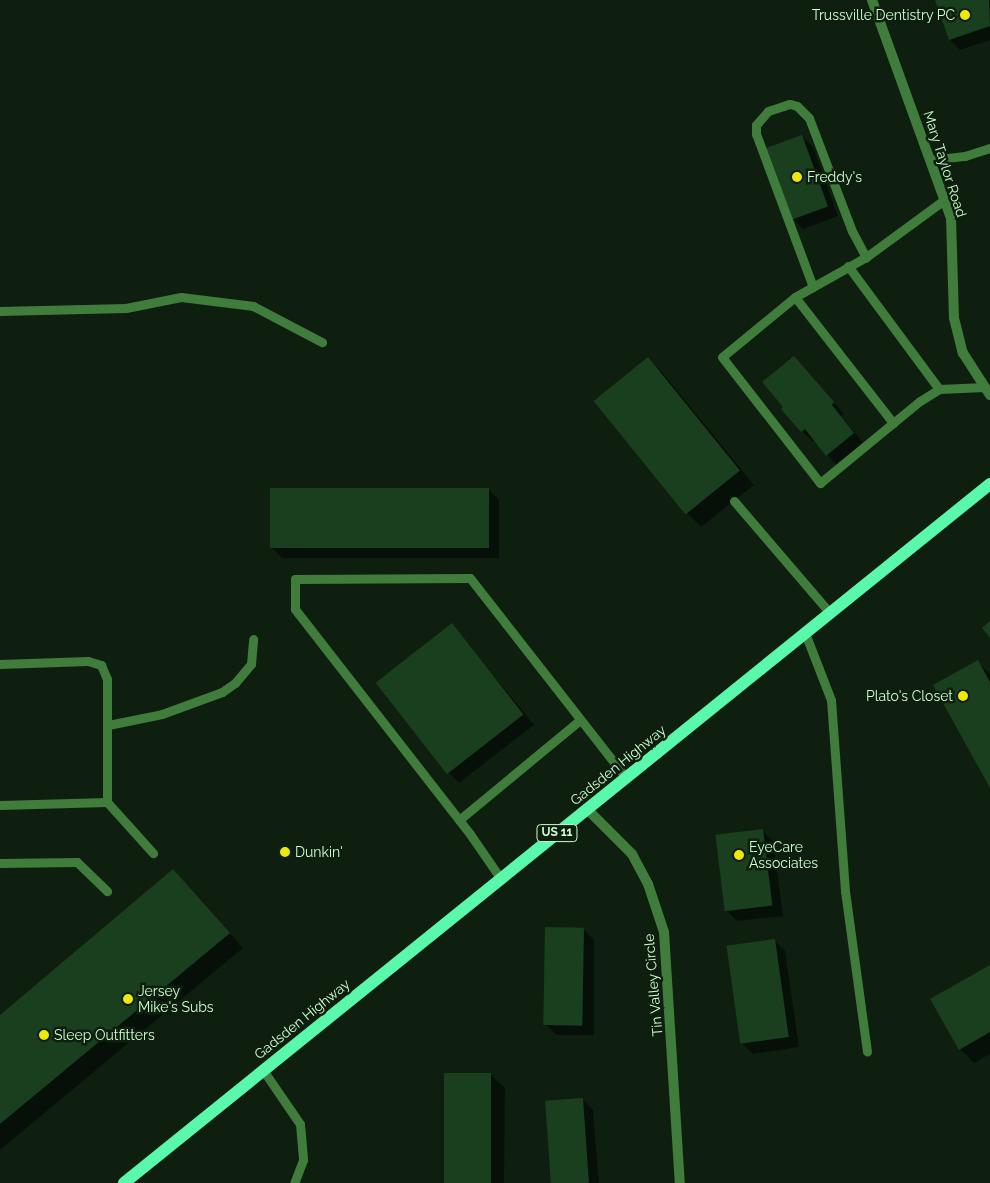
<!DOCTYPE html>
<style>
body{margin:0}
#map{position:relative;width:990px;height:1183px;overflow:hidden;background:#0e1f0f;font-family:Raleway,sans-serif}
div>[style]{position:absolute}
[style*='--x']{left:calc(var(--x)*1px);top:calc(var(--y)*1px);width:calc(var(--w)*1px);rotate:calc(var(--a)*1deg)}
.shadow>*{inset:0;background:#0007}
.building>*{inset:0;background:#1a3f1e;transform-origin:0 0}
.lane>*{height:9px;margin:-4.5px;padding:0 4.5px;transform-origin:4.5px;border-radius:4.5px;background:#407c3b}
.street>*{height:10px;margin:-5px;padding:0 5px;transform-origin:5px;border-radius:5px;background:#407c3b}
.primary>*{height:12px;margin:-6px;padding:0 6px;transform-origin:6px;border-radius:6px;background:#5af8aa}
.dots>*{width:14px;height:14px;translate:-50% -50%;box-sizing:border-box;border:2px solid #0e1f0f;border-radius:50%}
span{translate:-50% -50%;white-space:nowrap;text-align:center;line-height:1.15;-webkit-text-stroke:5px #0e1f0f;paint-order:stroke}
.shield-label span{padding:1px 4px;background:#0e1f0f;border:1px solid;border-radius:4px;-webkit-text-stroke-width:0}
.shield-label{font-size:12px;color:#cefdce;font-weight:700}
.poi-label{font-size:14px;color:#cefdce}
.right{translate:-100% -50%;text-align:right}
.left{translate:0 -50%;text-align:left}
.street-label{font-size:14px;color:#cefdce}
</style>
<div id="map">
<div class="shadow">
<div style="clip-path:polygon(936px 0,990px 0,990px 40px,960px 50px,950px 40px)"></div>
<div style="clip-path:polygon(802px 137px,813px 147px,838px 216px,803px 229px,793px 219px)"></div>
<div style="clip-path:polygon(794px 357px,844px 414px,841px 416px,864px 444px,837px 466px,815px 440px,813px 442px,802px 431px,785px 407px)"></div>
<div style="clip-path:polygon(648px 358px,662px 372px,754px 485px,701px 527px,687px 513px)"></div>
<div style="clip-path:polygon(488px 489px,499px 500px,499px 558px,282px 558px,271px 547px)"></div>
<div style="clip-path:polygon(452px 625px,534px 725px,459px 783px,449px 773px)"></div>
<div style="clip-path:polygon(978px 662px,990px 674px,990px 785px)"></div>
<div style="clip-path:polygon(762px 830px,773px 841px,783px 916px,737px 921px,727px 911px)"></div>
<div style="clip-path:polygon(187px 885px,243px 948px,0 1150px,0 1016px)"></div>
<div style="clip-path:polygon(583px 929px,594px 940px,594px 1035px,557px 1035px,546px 1025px)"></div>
<div style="clip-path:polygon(775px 941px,785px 951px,799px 1047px,753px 1054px,742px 1043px)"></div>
<div style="clip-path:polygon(990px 966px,990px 1054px,974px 1063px,960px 1049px)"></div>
<div style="clip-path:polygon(490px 1074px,505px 1088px,504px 1183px,445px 1183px)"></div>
<div style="clip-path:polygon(583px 1099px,593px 1110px,599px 1183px,551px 1183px)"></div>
</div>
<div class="building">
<div style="clip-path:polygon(935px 0,989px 0,990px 26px,949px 40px)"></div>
<div style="left:802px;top:135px;width:76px;height:38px;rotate:70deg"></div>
<div style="clip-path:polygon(794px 356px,834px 402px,832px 405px,854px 433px,826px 456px,805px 429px,801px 432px,781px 409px,783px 407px,762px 382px)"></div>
<div style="left:648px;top:357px;width:146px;height:70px;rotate:51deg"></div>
<div style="left:270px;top:488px;width:219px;height:60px"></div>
<div style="clip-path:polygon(990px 621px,990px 638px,982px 628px)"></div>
<div style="left:452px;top:623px;width:116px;height:97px;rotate:52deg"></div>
<div style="clip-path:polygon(978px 660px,990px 682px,990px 788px,933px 685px)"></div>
<div style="left:763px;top:829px;width:77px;height:48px;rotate:83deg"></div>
<div style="clip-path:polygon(173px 869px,230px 933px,0 1124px,0 1015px)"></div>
<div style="left:545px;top:927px;width:39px;height:98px;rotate:1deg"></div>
<div style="left:775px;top:939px;width:99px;height:49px;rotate:82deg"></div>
<div style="clip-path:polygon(990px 965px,990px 1032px,959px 1050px,930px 999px)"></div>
<div style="left:444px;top:1073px;width:47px;height:110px"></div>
<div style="left:583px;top:1098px;width:85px;height:38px;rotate:86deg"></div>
</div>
<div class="lane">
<div style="--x:931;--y:160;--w:34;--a:-7"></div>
<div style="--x:965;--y:156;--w:26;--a:-18"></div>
<div style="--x:944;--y:200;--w:97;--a:143.8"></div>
<div style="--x:866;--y:257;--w:81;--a:150.6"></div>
<div style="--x:795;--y:297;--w:94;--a:140.6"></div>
<div style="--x:722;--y:357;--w:160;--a:52.1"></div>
<div style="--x:820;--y:483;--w:129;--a:-39.4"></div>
<div style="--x:920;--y:401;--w:22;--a:-32"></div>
<div style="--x:939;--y:389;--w:46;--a:-2.5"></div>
<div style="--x:848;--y:266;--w:153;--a:53.5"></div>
<div style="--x:813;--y:287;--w:163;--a:-110.4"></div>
<div style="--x:756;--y:134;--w:9;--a:-90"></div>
<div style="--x:756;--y:125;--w:18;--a:-49"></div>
<div style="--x:768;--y:111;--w:23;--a:-18"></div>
<div style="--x:790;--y:104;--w:7;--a:16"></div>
<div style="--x:797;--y:106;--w:17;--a:45"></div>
<div style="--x:809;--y:118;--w:121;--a:69.2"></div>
<div style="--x:852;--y:231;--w:30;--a:62"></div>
<div style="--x:795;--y:297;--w:160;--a:52.1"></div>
<div style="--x:0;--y:311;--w:126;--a:-1.4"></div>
<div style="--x:126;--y:308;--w:56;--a:-11.3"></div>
<div style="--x:181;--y:297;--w:73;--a:7.1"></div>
<div style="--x:253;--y:306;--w:78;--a:27.6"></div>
<div style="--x:734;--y:501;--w:148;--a:49.4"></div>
<div style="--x:805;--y:633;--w:72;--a:68.8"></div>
<div style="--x:831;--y:700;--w:192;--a:85.8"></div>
<div style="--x:845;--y:891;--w:162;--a:82.2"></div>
<div style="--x:0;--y:664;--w:88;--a:-2"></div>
<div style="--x:88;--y:661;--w:14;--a:17"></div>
<div style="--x:101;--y:665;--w:15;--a:67"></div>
<div style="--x:107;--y:679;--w:123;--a:90"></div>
<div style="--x:107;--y:802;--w:69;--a:48"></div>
<div style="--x:108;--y:725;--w:55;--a:-11.5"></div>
<div style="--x:162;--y:714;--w:64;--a:-20.1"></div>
<div style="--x:222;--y:692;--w:16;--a:-35"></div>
<div style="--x:235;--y:683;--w:25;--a:-50"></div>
<div style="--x:251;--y:664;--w:25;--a:-85"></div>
<div style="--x:0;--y:805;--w:107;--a:-1.6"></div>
<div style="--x:459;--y:820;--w:157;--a:-39.6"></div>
<div style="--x:0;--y:863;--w:77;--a:-0.7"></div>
<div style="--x:77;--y:862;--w:42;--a:44"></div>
<div style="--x:501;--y:879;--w:55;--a:-124.6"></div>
<div style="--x:470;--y:834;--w:285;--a:-127.9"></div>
<div style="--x:295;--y:609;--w:30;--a:-90"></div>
<div style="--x:295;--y:579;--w:175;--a:-0.3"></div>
<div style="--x:470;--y:578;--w:254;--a:52"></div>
<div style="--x:263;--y:1070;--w:65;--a:55.6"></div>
<div style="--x:300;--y:1124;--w:36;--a:85"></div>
<div style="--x:303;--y:1160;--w:25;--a:111"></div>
</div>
<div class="street">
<div style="--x:872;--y:0;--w:232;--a:70.1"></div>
<div style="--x:951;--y:218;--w:100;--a:88.3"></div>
<div style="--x:954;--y:318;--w:36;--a:76"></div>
<div style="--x:963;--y:353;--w:50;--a:57.3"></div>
<div style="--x:587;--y:809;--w:64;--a:45"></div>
<div style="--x:632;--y:854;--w:34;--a:62"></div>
<div style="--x:648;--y:884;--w:51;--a:71.6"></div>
<div style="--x:664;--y:932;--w:252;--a:86.4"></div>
</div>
<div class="primary">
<div style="--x:124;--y:1183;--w:1113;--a:-38.91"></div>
</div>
<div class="dots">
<div style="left:965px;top:15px;background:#ede90a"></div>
<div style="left:797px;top:177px;background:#ede90a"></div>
<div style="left:963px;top:696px;background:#ede90a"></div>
<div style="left:285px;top:852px;background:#ede90a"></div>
<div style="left:739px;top:855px;background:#ede90a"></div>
<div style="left:128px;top:999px;background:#ede90a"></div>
<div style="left:44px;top:1035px;background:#ede90a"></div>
</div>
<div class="shield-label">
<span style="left:557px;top:833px">US 11</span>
</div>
<div class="poi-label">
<span class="right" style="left:955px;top:15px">Trussville Dentistry PC</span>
<span class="left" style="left:807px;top:177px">Freddy's</span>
<span class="right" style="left:953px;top:696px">Plato's Closet</span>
<span class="left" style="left:749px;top:855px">EyeCare<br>Associates</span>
<span class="left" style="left:295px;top:852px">Dunkin'</span>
<span class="left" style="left:138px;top:999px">Jersey<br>Mike's Subs</span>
<span class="left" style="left:54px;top:1035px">Sleep Outfitters</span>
</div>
<div class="street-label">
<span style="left:945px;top:164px;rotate:72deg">Mary Taylor Road</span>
<span style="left:618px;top:765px;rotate:-39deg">Gadsden Highway</span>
<span style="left:653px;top:985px;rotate:-95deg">Tin Valley Circle</span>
<span style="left:302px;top:1019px;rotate:-39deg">Gadsden Highway</span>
</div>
</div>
